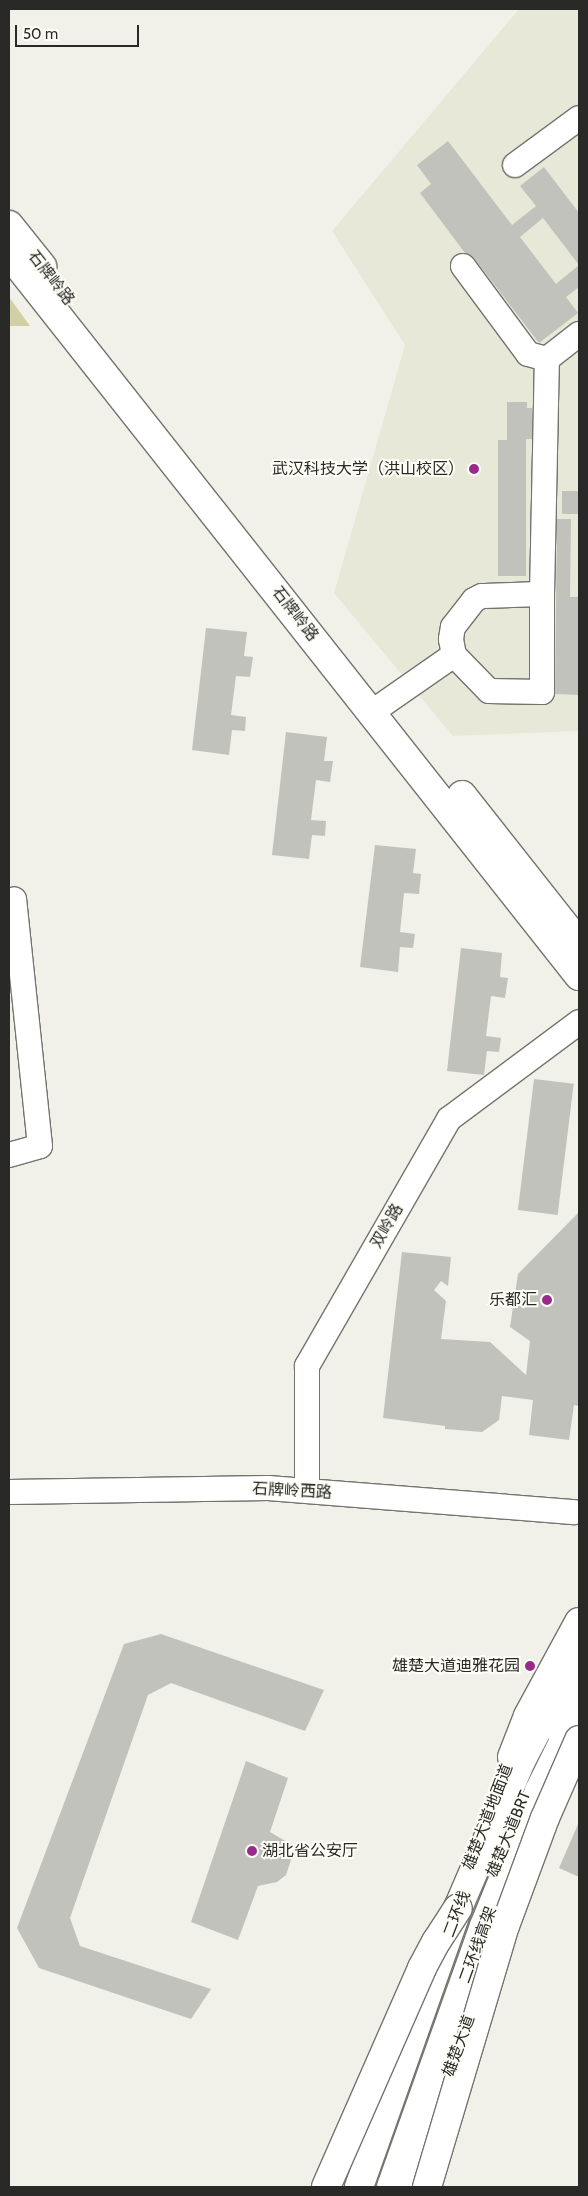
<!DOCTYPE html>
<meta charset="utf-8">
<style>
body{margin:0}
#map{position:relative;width:588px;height:2196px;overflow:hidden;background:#f1f1ea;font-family:Cabin,"Noto Sans SC",sans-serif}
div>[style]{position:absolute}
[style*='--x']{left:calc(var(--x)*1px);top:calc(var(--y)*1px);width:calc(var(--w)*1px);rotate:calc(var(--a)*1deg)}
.built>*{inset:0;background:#e8e8d9}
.green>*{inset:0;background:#d1cfa5}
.building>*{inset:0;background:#c2c2bc;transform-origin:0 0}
.roads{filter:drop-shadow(1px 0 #74746e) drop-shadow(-1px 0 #74746e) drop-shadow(0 1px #74746e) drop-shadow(0 -1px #74746e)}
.minor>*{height:24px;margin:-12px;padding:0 12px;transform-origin:12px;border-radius:12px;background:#fff}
.major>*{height:28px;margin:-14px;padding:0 14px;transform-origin:14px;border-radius:14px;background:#fff}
.highway>*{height:28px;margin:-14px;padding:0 14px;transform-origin:14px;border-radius:14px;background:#fff}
.bridges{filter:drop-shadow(1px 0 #74746e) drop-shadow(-1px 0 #74746e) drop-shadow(0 1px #74746e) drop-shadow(0 -1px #74746e)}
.highway-bridge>*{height:28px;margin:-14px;padding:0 14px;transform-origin:14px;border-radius:14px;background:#fff}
.dots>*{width:14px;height:14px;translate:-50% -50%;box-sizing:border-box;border:2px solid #fefef7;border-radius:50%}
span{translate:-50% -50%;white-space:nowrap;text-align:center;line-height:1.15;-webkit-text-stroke:4px #fefef7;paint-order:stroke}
.street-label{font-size:16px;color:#292927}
.poi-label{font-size:16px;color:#292927}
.right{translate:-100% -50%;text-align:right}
.left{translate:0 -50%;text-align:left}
.frame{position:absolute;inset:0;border:10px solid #292927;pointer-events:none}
.scale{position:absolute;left:15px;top:25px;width:124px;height:22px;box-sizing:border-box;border:2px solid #292927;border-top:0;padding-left:6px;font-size:15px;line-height:18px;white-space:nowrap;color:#292927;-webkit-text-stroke:4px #fefef7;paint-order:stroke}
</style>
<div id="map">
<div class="built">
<div style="clip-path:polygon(519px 9px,579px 9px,579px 731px,453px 736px,334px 593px,405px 345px,332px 231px)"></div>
</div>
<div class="green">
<div style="clip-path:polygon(9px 297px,30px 326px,9px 326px)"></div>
</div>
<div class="building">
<div style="clip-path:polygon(448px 141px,512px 225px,536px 206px,520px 186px,544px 167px,579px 213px,579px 265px,543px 218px,520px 237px,556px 284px,579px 265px,579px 287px,566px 297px,578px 313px,539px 343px,474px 258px,465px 253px,420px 193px,431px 184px,417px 165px)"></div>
<div style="clip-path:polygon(507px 402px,527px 402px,527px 408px,532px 408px,532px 439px,526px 439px,526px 576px,498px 576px,498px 440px,507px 440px)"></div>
<div style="left:562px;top:491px;width:17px;height:23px"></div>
<div style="clip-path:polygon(557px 519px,571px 519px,570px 597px,579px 597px,579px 695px,555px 694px)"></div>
<div style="clip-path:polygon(206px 628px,247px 632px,244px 656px,253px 657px,250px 677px,236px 676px,231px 715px,246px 717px,245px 731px,232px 730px,229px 755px,192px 750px)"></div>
<div style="clip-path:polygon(286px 732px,327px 737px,324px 761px,333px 761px,330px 782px,316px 780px,311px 820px,326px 821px,325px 836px,312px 835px,309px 859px,272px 855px)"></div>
<div style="clip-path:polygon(375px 845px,416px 849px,413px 873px,421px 874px,419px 894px,404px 893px,400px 932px,415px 934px,413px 948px,400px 947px,398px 972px,360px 967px)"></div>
<div style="clip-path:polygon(461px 948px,502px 953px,500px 977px,508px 978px,505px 998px,491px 996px,486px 1036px,501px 1038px,499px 1052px,487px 1051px,484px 1075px,447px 1071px)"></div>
<div style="left:534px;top:1079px;width:40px;height:132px;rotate:7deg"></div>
<div style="clip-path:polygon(579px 1212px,579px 1406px,574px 1405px,569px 1440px,529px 1435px,533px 1400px,502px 1396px,499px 1420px,482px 1432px,445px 1429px,445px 1426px,383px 1418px,402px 1252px,451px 1257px,448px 1286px,441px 1281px,434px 1290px,446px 1301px,441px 1339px,490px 1342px,526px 1375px,530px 1341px,510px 1327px,518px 1274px)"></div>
<div style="clip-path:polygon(161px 1634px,324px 1690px,305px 1731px,171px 1683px,148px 1695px,70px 1918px,80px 1946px,211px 1989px,191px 2019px,39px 1968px,17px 1928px,124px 1644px)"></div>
<div style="clip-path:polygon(246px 1761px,288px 1778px,270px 1832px,287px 1842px,291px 1860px,286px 1875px,277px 1882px,258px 1886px,238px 1940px,191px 1922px)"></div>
<div style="clip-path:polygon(579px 1822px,579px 1877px,559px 1868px)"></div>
</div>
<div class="roads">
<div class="minor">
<div style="--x:515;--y:165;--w:79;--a:-36.3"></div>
<div style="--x:463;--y:266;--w:109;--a:53.5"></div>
<div style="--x:528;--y:354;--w:20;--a:15"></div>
<div style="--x:547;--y:359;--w:41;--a:-38"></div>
<div style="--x:454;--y:655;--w:50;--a:45.8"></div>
<div style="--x:489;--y:691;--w:53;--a:1.1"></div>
<div style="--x:542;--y:692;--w:98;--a:-90"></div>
<div style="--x:542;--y:594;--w:235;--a:-88.8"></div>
<div style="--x:372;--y:712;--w:100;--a:-34.8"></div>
<div style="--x:454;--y:655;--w:16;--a:-101"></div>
<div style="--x:451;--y:639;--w:12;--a:-81"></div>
<div style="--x:453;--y:627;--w:34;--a:-52"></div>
<div style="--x:474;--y:600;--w:9;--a:-27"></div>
<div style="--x:482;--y:596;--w:60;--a:-1.9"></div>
<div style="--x:9;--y:1155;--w:32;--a:-16"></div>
<div style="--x:40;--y:1146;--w:248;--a:-96"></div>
<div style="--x:307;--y:1491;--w:125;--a:-90"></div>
<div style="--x:307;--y:1366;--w:285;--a:-60.1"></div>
<div style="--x:449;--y:1119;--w:162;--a:-36.7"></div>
<div style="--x:9;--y:1492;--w:259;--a:-0.9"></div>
<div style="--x:268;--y:1488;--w:308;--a:4.5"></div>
<div style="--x:556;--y:1729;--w:51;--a:-63.4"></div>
</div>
<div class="major">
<div style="--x:9;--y:225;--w:53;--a:51.2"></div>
<div style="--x:9;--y:254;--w:920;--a:51.71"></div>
<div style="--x:462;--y:795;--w:189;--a:51.7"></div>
<div style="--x:512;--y:1757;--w:44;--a:-68.7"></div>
<div style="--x:528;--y:1716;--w:107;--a:-61.5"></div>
<div style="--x:408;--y:2187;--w:123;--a:-70.1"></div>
</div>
<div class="highway">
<div style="--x:359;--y:2187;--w:296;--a:-70.5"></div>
<div style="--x:458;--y:1908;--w:162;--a:-66.8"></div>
<div style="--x:522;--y:1759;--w:123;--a:-62.4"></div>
<div style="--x:391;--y:2187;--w:277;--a:-70.4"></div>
<div style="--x:484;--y:1926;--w:146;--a:-67.8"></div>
<div style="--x:539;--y:1791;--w:90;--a:-63.7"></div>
</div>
</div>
<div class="bridges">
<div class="highway-bridge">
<div style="--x:326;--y:2187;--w:239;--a:-66.3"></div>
<div style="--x:422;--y:1968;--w:30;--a:-62"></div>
<div style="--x:436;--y:1942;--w:40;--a:-57.1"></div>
<div style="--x:427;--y:2187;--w:272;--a:-73.4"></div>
<div style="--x:505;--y:1926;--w:115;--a:-69.7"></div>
<div style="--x:545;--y:1818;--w:85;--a:-66.4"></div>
</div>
</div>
<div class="dots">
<div style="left:474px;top:469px;background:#982a8b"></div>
<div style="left:547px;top:1300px;background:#982a8b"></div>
<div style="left:530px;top:1666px;background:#982a8b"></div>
<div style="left:252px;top:1851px;background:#982a8b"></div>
</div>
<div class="street-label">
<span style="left:51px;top:278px;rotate:52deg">石牌岭路</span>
<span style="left:295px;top:614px;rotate:52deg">石牌岭路</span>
<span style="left:387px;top:1226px;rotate:-60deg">双岭路</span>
<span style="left:292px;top:1491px;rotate:3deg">石牌岭西路</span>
<span style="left:488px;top:1817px;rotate:-69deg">雄楚大道地面道</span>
<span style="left:509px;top:1834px;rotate:-68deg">雄楚大道BRT</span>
<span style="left:457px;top:1914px;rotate:-69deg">二环线</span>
<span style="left:478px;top:1945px;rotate:-70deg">二环线高架</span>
<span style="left:459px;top:2046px;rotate:-70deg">雄楚大道</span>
</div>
<div class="poi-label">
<span class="right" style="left:464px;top:469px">武汉科技大学（洪山校区）</span>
<span class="right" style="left:537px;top:1300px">乐都汇</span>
<span class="right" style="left:520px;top:1666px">雄楚大道迪雅花园</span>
<span class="left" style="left:262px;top:1851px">湖北省公安厅</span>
</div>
<div class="frame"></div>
<div class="scale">50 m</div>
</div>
